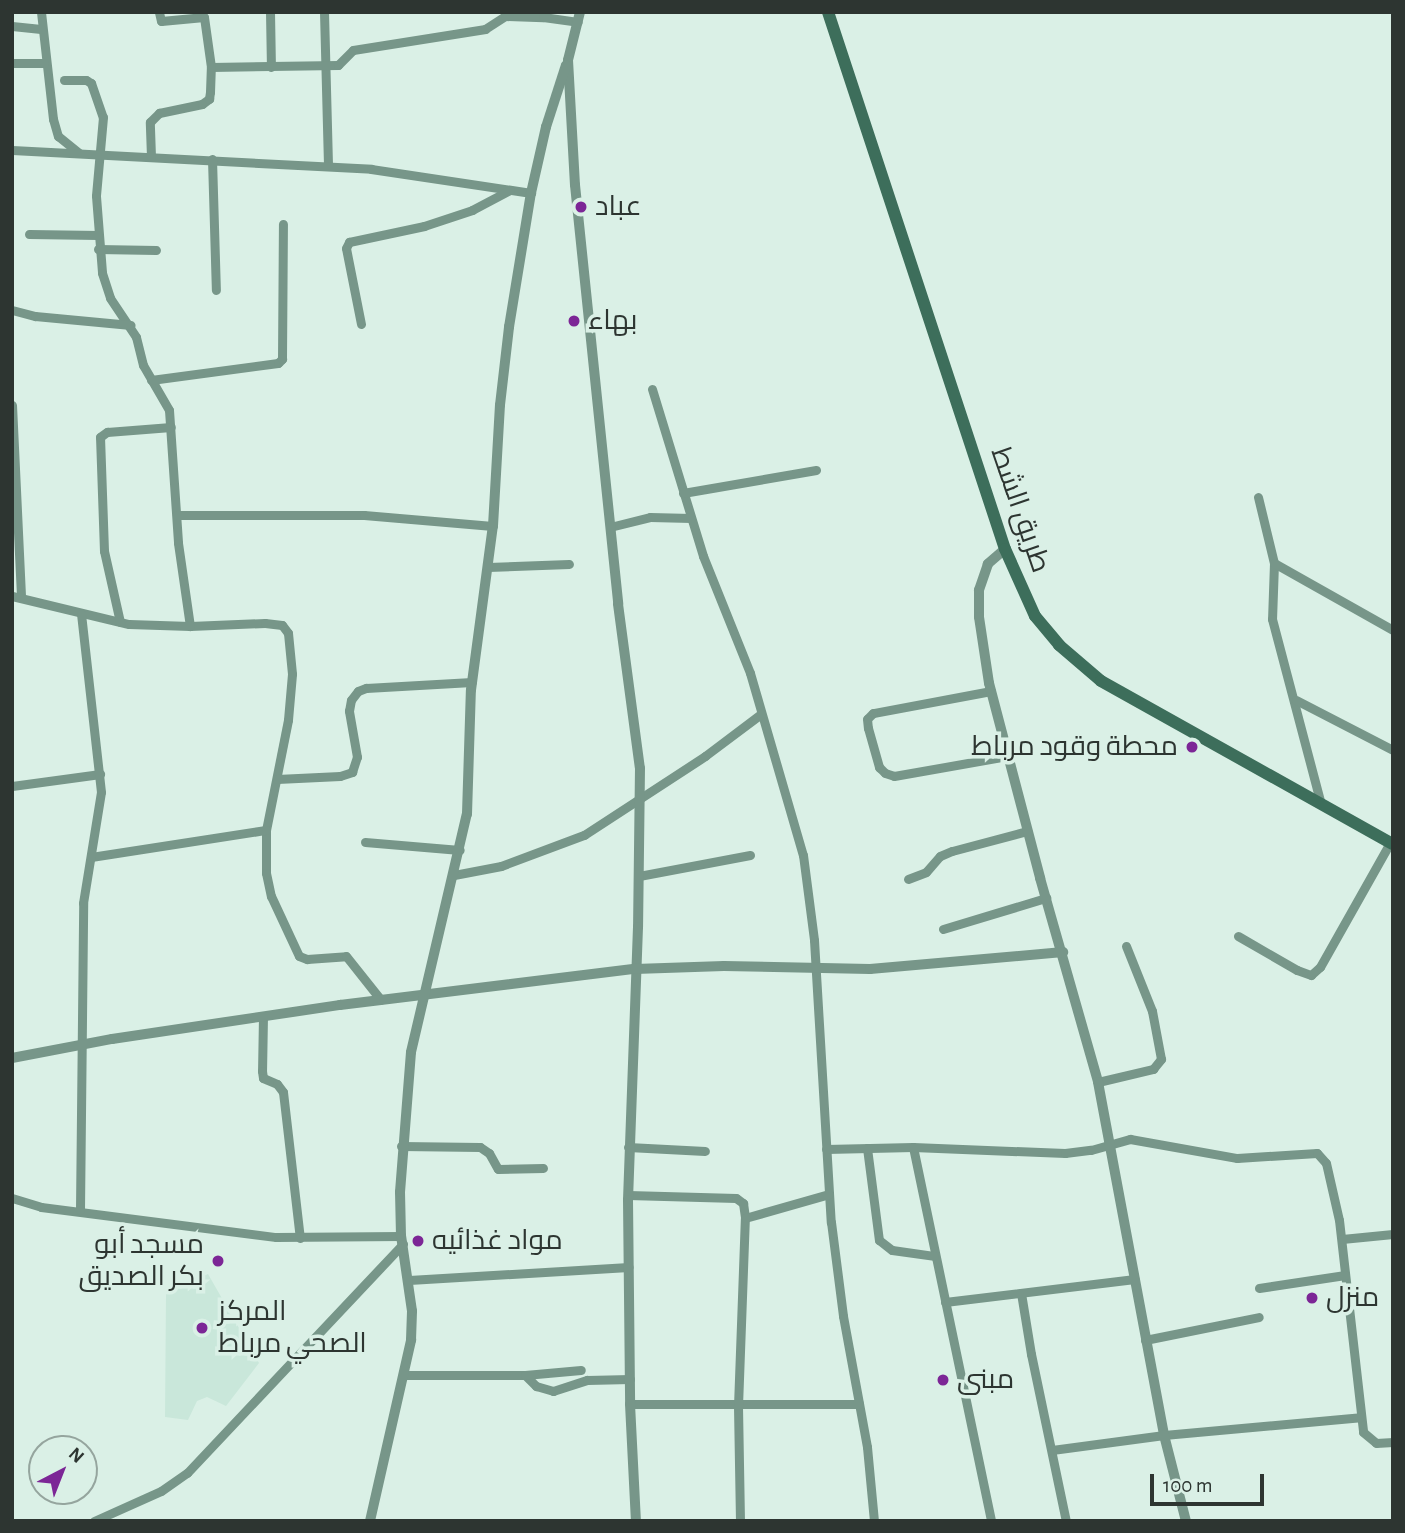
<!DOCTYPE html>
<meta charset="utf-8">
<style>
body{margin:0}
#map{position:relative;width:1405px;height:1533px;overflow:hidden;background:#daf0e6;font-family:"Alegreya Sans",Cairo,sans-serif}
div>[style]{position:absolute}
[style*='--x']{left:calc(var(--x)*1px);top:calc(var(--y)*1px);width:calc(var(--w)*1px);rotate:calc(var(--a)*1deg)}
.built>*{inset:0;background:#c9e7da}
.minor>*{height:9px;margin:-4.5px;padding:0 4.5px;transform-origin:4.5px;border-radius:4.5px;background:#779689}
.tertiary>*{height:10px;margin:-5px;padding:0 5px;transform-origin:5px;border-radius:5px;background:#779689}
.secondary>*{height:12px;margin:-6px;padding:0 6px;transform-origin:6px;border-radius:6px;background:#3d6e5b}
.dots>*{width:19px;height:19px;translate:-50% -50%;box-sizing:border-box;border:4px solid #daf0e6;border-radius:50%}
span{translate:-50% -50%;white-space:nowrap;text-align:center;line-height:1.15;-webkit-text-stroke:7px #daf0e6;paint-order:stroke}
.poi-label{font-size:28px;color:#2d3531}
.left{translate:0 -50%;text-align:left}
.right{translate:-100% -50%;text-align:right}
.street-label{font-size:28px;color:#2d3531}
.frame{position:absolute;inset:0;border:14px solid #2d3531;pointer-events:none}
.north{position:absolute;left:28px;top:1435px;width:70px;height:70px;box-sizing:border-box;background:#daf0e6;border:2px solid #95a59e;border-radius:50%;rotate:42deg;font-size:19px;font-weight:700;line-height:28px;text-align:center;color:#2d3531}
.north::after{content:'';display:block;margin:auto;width:24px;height:32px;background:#7c2696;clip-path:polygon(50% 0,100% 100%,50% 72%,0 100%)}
.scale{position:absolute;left:1150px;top:1474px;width:114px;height:32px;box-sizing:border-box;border:4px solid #2d3531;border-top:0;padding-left:9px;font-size:21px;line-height:24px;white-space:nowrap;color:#2d3531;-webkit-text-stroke:5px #daf0e6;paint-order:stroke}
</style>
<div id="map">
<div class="built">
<div style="clip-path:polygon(208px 1274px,259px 1363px,226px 1406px,207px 1397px,197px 1401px,188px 1420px,165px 1417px,166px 1294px)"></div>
</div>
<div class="minor">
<div style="--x:41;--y:12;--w:108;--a:83.6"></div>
<div style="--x:53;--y:119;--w:18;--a:74"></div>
<div style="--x:58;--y:136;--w:27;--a:39"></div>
<div style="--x:270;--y:12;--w:55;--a:89"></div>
<div style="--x:324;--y:12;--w:153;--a:88.5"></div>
<div style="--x:12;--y:26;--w:29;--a:6"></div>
<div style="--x:12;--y:63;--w:32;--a:0"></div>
<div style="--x:211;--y:67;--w:127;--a:-0.9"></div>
<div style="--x:338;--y:65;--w:21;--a:-45"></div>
<div style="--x:353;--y:50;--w:134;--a:-9"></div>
<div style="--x:485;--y:29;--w:24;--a:-33"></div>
<div style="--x:505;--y:16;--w:38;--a:2"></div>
<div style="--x:543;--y:17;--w:35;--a:8"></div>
<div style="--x:64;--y:80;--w:22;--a:0"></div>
<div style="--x:86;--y:80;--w:6;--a:31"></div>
<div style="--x:91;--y:83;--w:36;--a:71"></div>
<div style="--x:103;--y:117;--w:79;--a:95.1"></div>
<div style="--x:96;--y:196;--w:77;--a:85.5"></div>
<div style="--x:102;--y:273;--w:26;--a:72"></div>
<div style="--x:110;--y:298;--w:47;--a:56.3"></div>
<div style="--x:136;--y:337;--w:29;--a:76"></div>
<div style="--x:143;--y:365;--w:52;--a:60"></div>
<div style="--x:169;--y:410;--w:133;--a:86.1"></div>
<div style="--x:178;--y:543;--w:84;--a:81.8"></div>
<div style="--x:190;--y:626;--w:75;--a:-2.3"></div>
<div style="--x:265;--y:623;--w:17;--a:7"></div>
<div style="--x:282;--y:625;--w:10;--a:53"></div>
<div style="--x:288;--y:633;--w:41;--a:84.4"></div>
<div style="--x:292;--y:674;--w:46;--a:95"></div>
<div style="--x:288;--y:720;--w:112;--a:101.3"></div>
<div style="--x:266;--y:830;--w:43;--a:90"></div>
<div style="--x:266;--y:873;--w:24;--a:78"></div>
<div style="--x:271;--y:896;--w:66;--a:65"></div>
<div style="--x:299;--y:956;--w:9;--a:21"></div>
<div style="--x:307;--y:959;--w:39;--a:-4"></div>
<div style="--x:346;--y:956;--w:56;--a:51.5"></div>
<div style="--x:12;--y:150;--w:360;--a:3"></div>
<div style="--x:371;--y:169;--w:162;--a:8.5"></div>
<div style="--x:151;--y:157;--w:35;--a:-92"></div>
<div style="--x:150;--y:122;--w:13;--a:-45"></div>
<div style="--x:159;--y:113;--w:44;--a:-11.8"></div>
<div style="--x:202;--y:104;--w:9;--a:-36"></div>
<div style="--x:209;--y:99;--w:7;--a:-82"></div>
<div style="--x:210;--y:92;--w:25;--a:-88"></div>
<div style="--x:211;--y:67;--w:50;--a:-98"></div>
<div style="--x:204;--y:17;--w:43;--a:174.7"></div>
<div style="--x:161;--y:21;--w:9;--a:-103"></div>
<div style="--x:212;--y:159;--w:131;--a:88.3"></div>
<div style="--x:29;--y:234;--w:69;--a:0.8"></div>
<div style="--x:98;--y:249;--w:58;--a:1"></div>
<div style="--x:12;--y:310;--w:24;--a:15"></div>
<div style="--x:35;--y:316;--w:96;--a:5.4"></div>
<div style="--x:361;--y:324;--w:77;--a:-101.2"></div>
<div style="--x:346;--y:248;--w:7;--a:-63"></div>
<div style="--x:349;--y:242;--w:77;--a:-12"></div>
<div style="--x:424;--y:226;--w:51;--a:-18.4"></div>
<div style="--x:472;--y:210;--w:43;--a:-27.8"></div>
<div style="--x:151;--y:380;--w:128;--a:-7.6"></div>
<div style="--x:278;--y:363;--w:6;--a:-45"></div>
<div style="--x:282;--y:359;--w:135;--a:-89.6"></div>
<div style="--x:652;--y:389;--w:175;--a:73"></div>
<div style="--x:703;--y:556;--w:126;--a:68.1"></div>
<div style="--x:750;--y:673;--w:190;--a:73.8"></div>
<div style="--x:803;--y:855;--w:86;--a:82.6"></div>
<div style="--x:814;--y:940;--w:283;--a:86.6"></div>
<div style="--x:831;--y:1222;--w:95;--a:82.7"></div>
<div style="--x:843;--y:1316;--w:133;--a:79.6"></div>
<div style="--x:867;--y:1447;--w:74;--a:84.6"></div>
<div style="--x:12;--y:405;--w:193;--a:87.3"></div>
<div style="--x:683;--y:493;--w:135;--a:-9.8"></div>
<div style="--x:1258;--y:497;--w:68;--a:76.4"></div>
<div style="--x:1274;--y:563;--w:56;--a:92"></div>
<div style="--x:1272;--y:619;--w:188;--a:75.2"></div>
<div style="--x:177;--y:515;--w:187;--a:0"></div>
<div style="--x:364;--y:515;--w:129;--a:4.9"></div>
<div style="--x:610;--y:527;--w:41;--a:-14"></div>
<div style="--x:650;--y:517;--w:41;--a:1.4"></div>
<div style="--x:1274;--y:563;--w:137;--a:29.4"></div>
<div style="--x:488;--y:567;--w:81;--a:-2.1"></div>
<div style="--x:12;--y:596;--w:120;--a:13.5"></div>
<div style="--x:129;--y:624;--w:61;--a:1.9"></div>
<div style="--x:120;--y:622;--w:73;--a:-102.7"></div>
<div style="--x:104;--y:551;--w:114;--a:-92"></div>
<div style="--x:100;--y:437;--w:9;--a:-36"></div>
<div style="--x:107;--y:432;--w:64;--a:-4.5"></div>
<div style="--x:991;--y:691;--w:120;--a:169.4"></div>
<div style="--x:873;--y:713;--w:8;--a:135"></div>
<div style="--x:867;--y:719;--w:9;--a:84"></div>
<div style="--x:868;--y:728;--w:41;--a:74.2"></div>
<div style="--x:879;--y:767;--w:8;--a:45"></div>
<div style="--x:885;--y:773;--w:9;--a:18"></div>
<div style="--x:894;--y:776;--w:115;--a:-10"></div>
<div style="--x:1296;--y:700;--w:109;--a:27.3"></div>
<div style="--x:277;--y:779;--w:63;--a:-2.7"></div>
<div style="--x:340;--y:776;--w:13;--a:-18"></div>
<div style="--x:352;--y:772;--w:16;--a:-72"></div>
<div style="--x:357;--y:757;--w:47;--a:-99.9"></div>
<div style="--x:349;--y:711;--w:11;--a:-80"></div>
<div style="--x:351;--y:700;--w:11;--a:-52"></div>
<div style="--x:358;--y:691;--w:9;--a:-21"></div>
<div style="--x:366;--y:688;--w:106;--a:-3.2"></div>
<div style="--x:12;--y:786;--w:89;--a:-7.8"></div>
<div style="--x:365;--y:842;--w:95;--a:4.8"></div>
<div style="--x:91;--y:857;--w:177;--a:-8.8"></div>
<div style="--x:454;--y:875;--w:48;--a:-10.8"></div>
<div style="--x:501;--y:866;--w:89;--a:-20.5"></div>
<div style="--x:584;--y:835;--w:145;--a:-33.1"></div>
<div style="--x:705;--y:756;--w:70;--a:-36.9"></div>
<div style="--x:639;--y:876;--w:113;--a:-10.7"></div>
<div style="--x:908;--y:879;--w:19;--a:-21"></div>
<div style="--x:926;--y:872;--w:21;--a:-49"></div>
<div style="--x:940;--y:856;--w:13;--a:-23"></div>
<div style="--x:952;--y:851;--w:78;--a:-14.9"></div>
<div style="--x:943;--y:929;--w:108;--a:-16.8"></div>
<div style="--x:1238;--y:936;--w:68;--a:30"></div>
<div style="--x:1297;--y:970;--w:15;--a:20"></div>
<div style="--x:1311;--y:975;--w:12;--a:-42"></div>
<div style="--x:1320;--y:967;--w:142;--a:-60.6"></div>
<div style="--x:263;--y:1016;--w:55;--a:91"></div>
<div style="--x:262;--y:1071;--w:7;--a:82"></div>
<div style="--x:263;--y:1078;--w:15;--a:23"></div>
<div style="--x:277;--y:1084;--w:10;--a:53"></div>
<div style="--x:283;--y:1092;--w:147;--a:83.4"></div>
<div style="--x:1098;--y:1082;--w:57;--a:-13.3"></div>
<div style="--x:1153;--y:1069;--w:13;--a:-51"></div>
<div style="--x:1161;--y:1059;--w:49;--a:-100.6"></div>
<div style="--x:1152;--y:1011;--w:70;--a:-111.8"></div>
<div style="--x:401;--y:1146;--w:79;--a:0.7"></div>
<div style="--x:480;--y:1147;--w:11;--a:34"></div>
<div style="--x:489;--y:1153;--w:18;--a:61"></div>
<div style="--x:498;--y:1169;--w:45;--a:-1.3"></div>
<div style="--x:628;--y:1147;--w:77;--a:3"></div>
<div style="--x:913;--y:1147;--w:382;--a:78.2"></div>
<div style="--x:867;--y:1148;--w:93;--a:82.6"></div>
<div style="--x:879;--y:1240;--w:16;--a:38"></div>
<div style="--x:892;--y:1250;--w:42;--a:8.1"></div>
<div style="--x:826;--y:1149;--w:87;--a:-1.3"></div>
<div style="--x:913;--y:1147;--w:152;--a:2.3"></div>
<div style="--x:1065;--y:1153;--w:26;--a:-7"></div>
<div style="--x:1091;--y:1150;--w:41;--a:-15.8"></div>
<div style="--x:1130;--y:1139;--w:109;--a:10.1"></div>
<div style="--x:1237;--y:1158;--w:80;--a:-3.6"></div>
<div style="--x:1317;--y:1153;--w:13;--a:48"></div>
<div style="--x:1326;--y:1163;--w:58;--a:77.2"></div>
<div style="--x:1339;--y:1220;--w:213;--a:83.5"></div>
<div style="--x:1363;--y:1432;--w:17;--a:40"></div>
<div style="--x:1376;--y:1443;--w:17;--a:-3"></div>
<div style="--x:628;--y:1195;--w:108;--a:1.6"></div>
<div style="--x:736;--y:1198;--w:9;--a:36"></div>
<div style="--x:743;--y:1203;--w:15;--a:82"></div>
<div style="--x:12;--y:1198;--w:30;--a:17"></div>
<div style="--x:41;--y:1207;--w:237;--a:7.3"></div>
<div style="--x:276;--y:1237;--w:125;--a:-0.5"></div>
<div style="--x:80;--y:1210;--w:307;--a:-89.4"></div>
<div style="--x:83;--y:903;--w:112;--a:-80.8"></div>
<div style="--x:101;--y:792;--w:179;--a:-96.4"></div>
<div style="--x:1342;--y:1239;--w:51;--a:-5.6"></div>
<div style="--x:409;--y:1280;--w:220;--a:-3.4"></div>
<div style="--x:1259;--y:1288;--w:87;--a:-8.6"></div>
<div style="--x:1021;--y:1293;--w:62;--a:80.7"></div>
<div style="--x:1031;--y:1354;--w:171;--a:78.2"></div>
<div style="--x:945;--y:1302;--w:191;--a:-6.9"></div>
<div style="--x:1145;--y:1340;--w:116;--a:-11.4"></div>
<div style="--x:403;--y:1375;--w:122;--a:0"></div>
<div style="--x:525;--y:1375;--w:16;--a:45"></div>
<div style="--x:536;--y:1386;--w:18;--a:16"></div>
<div style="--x:553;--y:1391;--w:36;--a:-18"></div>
<div style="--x:587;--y:1380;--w:43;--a:-1.3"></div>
<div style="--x:525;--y:1375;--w:56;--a:-5.1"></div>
<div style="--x:630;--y:1404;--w:229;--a:0"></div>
<div style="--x:1052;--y:1450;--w:113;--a:-7.6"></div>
<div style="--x:1164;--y:1435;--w:197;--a:-5.2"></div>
<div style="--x:94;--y:1521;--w:73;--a:-24.1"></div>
<div style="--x:161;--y:1491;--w:32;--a:-35"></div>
<div style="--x:187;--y:1473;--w:315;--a:-46.7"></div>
<div style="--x:740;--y:1521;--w:115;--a:-91"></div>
<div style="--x:738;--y:1406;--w:188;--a:-87.9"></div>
<div style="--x:745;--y:1218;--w:87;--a:-15.9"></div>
</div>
<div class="tertiary">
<div style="--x:580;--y:12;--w:49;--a:104"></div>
<div style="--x:568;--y:60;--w:125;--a:86.8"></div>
<div style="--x:575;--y:185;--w:421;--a:84.1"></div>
<div style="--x:618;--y:604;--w:165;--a:82.4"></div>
<div style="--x:640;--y:768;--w:159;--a:90.7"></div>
<div style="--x:638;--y:927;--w:273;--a:92.1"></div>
<div style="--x:628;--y:1200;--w:204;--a:89.4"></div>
<div style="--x:630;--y:1404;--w:117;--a:87.1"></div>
<div style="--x:1005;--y:549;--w:23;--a:139"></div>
<div style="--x:988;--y:564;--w:28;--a:109"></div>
<div style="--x:979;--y:590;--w:27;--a:90"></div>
<div style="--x:979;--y:617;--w:67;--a:81.4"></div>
<div style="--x:989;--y:683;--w:202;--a:75.3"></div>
<div style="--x:1040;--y:878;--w:212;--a:74.1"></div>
<div style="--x:1098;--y:1082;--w:359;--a:79.4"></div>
<div style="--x:1164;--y:1435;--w:89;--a:75.7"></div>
<div style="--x:12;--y:1058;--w:102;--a:-10.8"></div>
<div style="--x:112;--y:1039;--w:231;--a:-8.5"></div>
<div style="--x:340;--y:1005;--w:297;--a:-7"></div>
<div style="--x:635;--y:969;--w:89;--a:-1.9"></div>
<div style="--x:724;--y:966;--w:146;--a:1.2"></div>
<div style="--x:870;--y:969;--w:194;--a:-5"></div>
<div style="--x:370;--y:1521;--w:186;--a:-77.2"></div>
<div style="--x:411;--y:1340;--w:29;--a:-88"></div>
<div style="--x:412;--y:1311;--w:76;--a:-98.3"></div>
<div style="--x:401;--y:1236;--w:44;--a:-91.3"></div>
<div style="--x:400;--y:1192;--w:140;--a:-85.5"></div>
<div style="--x:411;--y:1052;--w:244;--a:-76.8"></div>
<div style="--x:467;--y:814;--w:124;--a:-88.2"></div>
<div style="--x:471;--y:690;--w:165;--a:-82.4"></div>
<div style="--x:493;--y:526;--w:121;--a:-86.7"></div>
<div style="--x:500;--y:405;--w:79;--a:-83.4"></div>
<div style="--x:509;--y:327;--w:136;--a:-80.7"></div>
<div style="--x:531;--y:193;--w:68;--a:-77.2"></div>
<div style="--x:546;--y:127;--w:65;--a:-72.1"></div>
</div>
<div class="secondary">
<div style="--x:828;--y:12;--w:565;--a:71.76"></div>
<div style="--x:1005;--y:549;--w:73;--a:65.9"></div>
<div style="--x:1035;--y:616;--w:38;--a:50"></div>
<div style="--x:1059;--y:645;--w:55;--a:40.6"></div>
<div style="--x:1101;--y:681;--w:334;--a:29.2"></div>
</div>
<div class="dots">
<div style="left:581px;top:207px;background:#7c2696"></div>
<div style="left:574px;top:321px;background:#7c2696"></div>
<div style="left:1192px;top:747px;background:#7c2696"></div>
<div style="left:418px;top:1241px;background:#7c2696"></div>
<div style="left:218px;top:1261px;background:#7c2696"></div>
<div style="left:1312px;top:1298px;background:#7c2696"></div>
<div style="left:202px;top:1328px;background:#7c2696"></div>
<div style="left:943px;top:1380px;background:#7c2696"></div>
</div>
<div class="poi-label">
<span class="left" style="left:595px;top:207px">عباد</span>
<span class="left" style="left:588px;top:321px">بهاء</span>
<span class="right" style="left:1178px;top:747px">محطة وقود مرباط</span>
<span class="left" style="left:432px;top:1241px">مواد غذائيه</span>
<span class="right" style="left:204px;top:1261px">مسجد أبو<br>بكر الصديق</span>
<span class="left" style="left:1326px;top:1298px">منزل</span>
<span class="left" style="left:218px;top:1328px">المركز<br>الصحي مرباط</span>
<span class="left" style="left:957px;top:1380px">مبنى</span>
</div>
<div class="street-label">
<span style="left:1020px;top:510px;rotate:71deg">طريق الشط</span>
</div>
<div class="frame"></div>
<div class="north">N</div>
<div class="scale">100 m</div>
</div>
